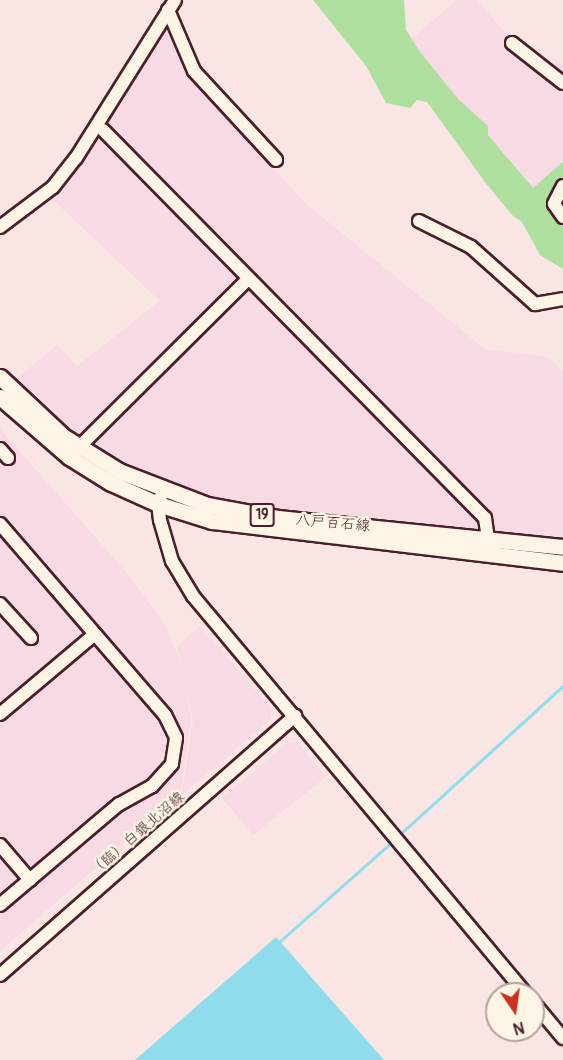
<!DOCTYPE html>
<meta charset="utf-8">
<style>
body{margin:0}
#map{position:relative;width:563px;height:1060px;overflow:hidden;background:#f9e5e4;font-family:Pangolin,"Klee One",sans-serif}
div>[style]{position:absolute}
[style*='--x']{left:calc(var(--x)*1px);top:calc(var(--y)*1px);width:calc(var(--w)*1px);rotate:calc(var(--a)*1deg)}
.built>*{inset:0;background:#f7dae3}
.green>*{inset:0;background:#aedf9f}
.water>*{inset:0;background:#8edcec}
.stream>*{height:3px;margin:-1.5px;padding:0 1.5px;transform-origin:1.5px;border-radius:1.5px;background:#8edcec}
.roads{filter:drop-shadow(2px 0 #4a1f2b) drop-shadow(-2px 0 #4a1f2b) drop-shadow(0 2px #4a1f2b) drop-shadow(0 -2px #4a1f2b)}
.minor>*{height:12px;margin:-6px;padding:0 6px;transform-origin:6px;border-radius:6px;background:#fcf5e5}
.major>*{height:15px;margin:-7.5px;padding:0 7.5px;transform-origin:7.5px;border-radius:7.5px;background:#fcf5e5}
span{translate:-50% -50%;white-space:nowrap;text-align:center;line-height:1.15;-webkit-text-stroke:5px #fcf5e5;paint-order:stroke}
.shield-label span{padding:2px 4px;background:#fcf5e5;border:2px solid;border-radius:4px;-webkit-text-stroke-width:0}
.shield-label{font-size:14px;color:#4a1f2b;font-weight:700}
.street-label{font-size:15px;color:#4a1f2b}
.north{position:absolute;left:485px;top:982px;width:60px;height:60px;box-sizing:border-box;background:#fcf5e5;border:2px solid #b59f9b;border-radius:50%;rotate:167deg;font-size:16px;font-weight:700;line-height:24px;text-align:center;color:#4a1f2b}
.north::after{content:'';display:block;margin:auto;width:21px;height:27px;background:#c8321e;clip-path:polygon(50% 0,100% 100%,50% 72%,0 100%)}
</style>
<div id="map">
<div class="built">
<div style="clip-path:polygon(457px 0,477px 0,509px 37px,545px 63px,556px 59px,563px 65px,563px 173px,533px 198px,405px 44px)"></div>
<div style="clip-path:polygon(167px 27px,185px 73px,307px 205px,485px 349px,547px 357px,563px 371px,563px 538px,249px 505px,198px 493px,133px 468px,102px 451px,46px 410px,16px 379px,57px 345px,77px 366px,160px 301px,51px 198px,160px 28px)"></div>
<div style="clip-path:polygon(0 429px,126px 572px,167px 628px,184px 673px,191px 721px,180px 795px,0 951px)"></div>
<div style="clip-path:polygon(200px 626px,271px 708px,271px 719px,182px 795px,193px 720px,177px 646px)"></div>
<div style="clip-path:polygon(297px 742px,326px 777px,253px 835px,222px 798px,287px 743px)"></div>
</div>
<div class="green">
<div style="clip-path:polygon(313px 0,404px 0,406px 30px,420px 52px,458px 99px,488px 126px,488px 135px,533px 188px,563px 162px,563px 269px,540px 255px,522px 222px,512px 215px,485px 182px,427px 102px,417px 100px,410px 108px,386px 103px,366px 66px)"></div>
</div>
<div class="water">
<div style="clip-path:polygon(276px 937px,384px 1060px,135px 1060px)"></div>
</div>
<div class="stream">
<div style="--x:398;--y:836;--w:223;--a:-42.3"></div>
<div style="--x:280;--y:941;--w:151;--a:-41.5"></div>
</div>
<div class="roads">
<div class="minor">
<div style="--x:168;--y:10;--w:66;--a:66.9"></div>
<div style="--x:194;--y:71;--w:121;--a:47.3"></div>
<div style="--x:512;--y:43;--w:65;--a:38.1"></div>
<div style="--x:103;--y:130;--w:544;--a:45.45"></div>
<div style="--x:485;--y:518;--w:30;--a:82"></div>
<div style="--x:563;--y:186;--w:20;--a:117"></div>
<div style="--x:554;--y:204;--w:16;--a:55"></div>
<div style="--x:419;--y:221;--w:58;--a:26.6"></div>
<div style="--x:471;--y:247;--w:86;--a:41.7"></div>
<div style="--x:535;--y:304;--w:28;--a:-10"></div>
<div style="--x:0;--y:227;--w:66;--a:-37"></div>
<div style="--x:53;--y:187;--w:37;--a:-52"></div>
<div style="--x:76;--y:158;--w:186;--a:-57.9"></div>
<div style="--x:0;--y:449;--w:12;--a:48"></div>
<div style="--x:74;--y:452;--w:245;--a:-44.8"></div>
<div style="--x:163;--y:491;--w:14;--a:111"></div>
<div style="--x:158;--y:504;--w:16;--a:83"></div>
<div style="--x:160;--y:520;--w:43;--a:73.7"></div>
<div style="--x:172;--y:561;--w:41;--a:59"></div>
<div style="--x:193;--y:596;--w:519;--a:50.08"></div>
<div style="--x:0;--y:524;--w:252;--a:49.2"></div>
<div style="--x:165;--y:715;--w:25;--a:64"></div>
<div style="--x:176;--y:738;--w:26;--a:99"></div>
<div style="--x:172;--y:764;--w:30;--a:132"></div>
<div style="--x:152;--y:786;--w:38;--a:151"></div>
<div style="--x:119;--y:804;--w:156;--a:139.7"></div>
<div style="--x:0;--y:604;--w:46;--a:47.6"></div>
<div style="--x:0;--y:714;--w:124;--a:-40.1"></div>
<div style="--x:0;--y:845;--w:46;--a:49.4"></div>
<div style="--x:0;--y:975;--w:393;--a:-41.3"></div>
<div style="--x:533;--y:1002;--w:47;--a:50.2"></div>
</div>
<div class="major">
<div style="--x:0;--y:377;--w:86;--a:43.1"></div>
<div style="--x:63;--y:436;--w:66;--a:32"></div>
<div style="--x:119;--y:471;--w:94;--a:21.1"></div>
<div style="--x:207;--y:505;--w:72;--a:10.4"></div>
<div style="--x:278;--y:518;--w:286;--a:5.8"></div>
<div style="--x:0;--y:397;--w:91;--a:41"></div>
<div style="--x:69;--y:457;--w:49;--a:31.8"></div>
<div style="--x:111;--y:483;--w:51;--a:24.1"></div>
<div style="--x:158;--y:504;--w:57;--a:17.5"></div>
<div style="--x:212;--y:521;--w:354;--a:6.8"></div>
</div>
</div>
<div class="shield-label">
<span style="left:262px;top:515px">19</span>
</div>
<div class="street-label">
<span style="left:333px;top:523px;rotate:5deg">八戸百石線</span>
<span style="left:137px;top:834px;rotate:-41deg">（臨）白銀北沼線</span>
</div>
<div class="north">N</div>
</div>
